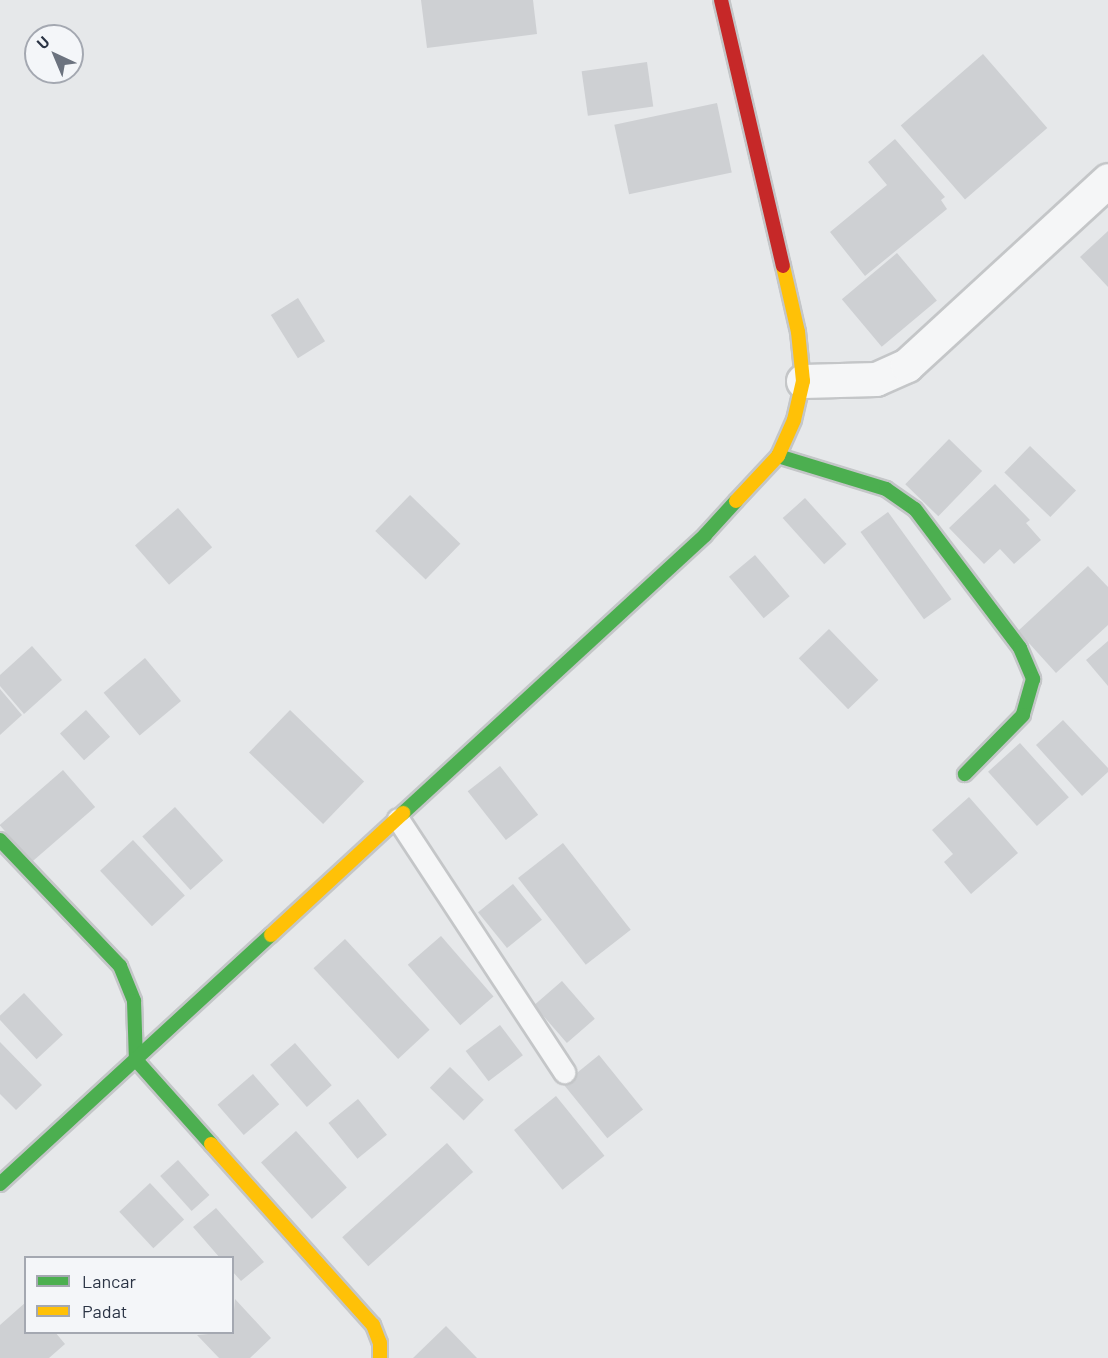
<!DOCTYPE html>
<style>
body{margin:0}
#map{position:relative;width:1108px;height:1358px;overflow:hidden;background:#e6e8ea;font-family:Barlow,sans-serif}
div>[style]{position:absolute}
[style*='--x']{left:calc(var(--x)*1px);top:calc(var(--y)*1px);width:calc(var(--w)*1px);rotate:calc(var(--a)*1deg)}
.building>*{inset:0;background:#ced0d3;transform-origin:0 0}
.roads{filter:drop-shadow(2px 0 #c4c6c8) drop-shadow(-2px 0 #c4c6c8) drop-shadow(0 2px #c4c6c8) drop-shadow(0 -2px #c4c6c8)}
.lane>*{height:21px;margin:-10.5px;padding:0 10.5px;transform-origin:10.5px;border-radius:10.5px;background:#f5f6f7}
.street>*{height:33px;margin:-16.5px;padding:0 16.5px;transform-origin:16.5px;border-radius:16.5px;background:#f5f6f7}
.fast>*{height:14px;margin:-7px;padding:0 7px;transform-origin:7px;border-radius:7px;background:#4caf50}
.slow>*{height:14px;margin:-7px;padding:0 7px;transform-origin:7px;border-radius:7px;background:#ffc107}
.jam>*{height:14px;margin:-7px;padding:0 7px;transform-origin:7px;border-radius:7px;background:#c62828}
span{translate:-50% -50%;white-space:nowrap;text-align:center;line-height:1.15;-webkit-text-stroke:6px #f4f6f9;paint-order:stroke}
.legend{position:absolute;left:24px;top:1256px;width:210px;height:78px;box-sizing:border-box;background:#f4f6f9;border:2px solid #a4a8b1;margin:0;padding:8px 10px;list-style:none;font-size:18px;color:#2b3445}
.legend li{display:flex;align-items:center;gap:12px;height:30px}
.legend b{width:30px;border:2px solid #a4a8b1}
.north{position:absolute;left:24px;top:24px;width:60px;height:60px;box-sizing:border-box;background:#f4f6f9;border:2px solid #a4a8b1;border-radius:50%;rotate:316deg;font-size:16px;font-weight:700;line-height:24px;text-align:center;color:#2b3445}
.north::after{content:'';display:block;margin:auto;width:21px;height:27px;background:#6c737f;clip-path:polygon(50% 0,100% 100%,50% 72%,0 100%)}
</style>
<div id="map">
<div class="building">
<div style="clip-path:polygon(421px 0,533px 0,537px 34px,427px 48px)"></div>
<div style="left:983px;top:54px;width:98px;height:109px;rotate:49deg"></div>
<div style="left:647px;top:62px;width:45px;height:66px;rotate:82deg"></div>
<div style="left:717px;top:103px;width:71px;height:105px;rotate:78deg"></div>
<div style="clip-path:polygon(895px 139px,945px 197px,941px 200px,947px 209px,865px 276px,830px 232px,887px 185px,868px 162px)"></div>
<div style="clip-path:polygon(1108px 231px,1108px 287px,1080px 257px)"></div>
<div style="left:897px;top:253px;width:62px;height:72px;rotate:50deg"></div>
<div style="left:298px;top:298px;width:51px;height:32px;rotate:58deg"></div>
<div style="left:949px;top:439px;width:46px;height:63px;rotate:44deg"></div>
<div style="left:1030px;top:446px;width:64px;height:37px;rotate:44deg"></div>
<div style="clip-path:polygon(995px 484px,1030px 520px,1026px 523px,1041px 540px,1014px 564px,1000px 549px,984px 564px,949px 528px)"></div>
<div style="left:410px;top:495px;width:70px;height:50px;rotate:44deg"></div>
<div style="left:805px;top:498px;width:62px;height:30px;rotate:48deg"></div>
<div style="left:178px;top:508px;width:52px;height:57px;rotate:49deg"></div>
<div style="left:888px;top:512px;width:108px;height:34px;rotate:54deg"></div>
<div style="left:755px;top:555px;width:54px;height:34px;rotate:50deg"></div>
<div style="clip-path:polygon(1088px 566px,1108px 587px,1108px 625px,1056px 673px,1018px 631px)"></div>
<div style="left:829px;top:629px;width:71px;height:42px;rotate:46deg"></div>
<div style="clip-path:polygon(1108px 641px,1108px 686px,1086px 660px)"></div>
<div style="clip-path:polygon(32px 646px,62px 680px,24px 714px,0 686px,0 675px)"></div>
<div style="left:145px;top:658px;width:56px;height:54px;rotate:50deg"></div>
<div style="clip-path:polygon(0 689px,22px 715px,0 735px)"></div>
<div style="left:86px;top:710px;width:36px;height:35px;rotate:48deg"></div>
<div style="left:290px;top:710px;width:103px;height:59px;rotate:44deg"></div>
<div style="clip-path:polygon(1063px 720px,1108px 768px,1108px 772px,1082px 796px,1036px 745px)"></div>
<div style="left:1020px;top:743px;width:73px;height:43px;rotate:48deg"></div>
<div style="left:500px;top:766px;width:62px;height:41px;rotate:52deg"></div>
<div style="left:63px;top:770px;width:49px;height:84px;rotate:49deg"></div>
<div style="clip-path:polygon(969px 797px,1018px 853px,971px 894px,944px 862px,953px 854px,932px 830px)"></div>
<div style="left:175px;top:807px;width:72px;height:44px;rotate:48deg"></div>
<div style="left:133px;top:840px;width:76px;height:45px;rotate:47deg"></div>
<div style="left:563px;top:843px;width:110px;height:57px;rotate:52deg"></div>
<div style="left:513px;top:884px;width:46px;height:45px;rotate:51deg"></div>
<div style="left:441px;top:936px;width:80px;height:44px;rotate:49deg"></div>
<div style="left:345px;top:939px;width:124px;height:43px;rotate:47deg"></div>
<div style="left:562px;top:981px;width:50px;height:37px;rotate:49deg"></div>
<div style="left:24px;top:993px;width:57px;height:36px;rotate:47deg"></div>
<div style="left:500px;top:1025px;width:38px;height:43px;rotate:53deg"></div>
<div style="clip-path:polygon(0 1042px,42px 1085px,16px 1110px,0 1094px)"></div>
<div style="left:295px;top:1043px;width:56px;height:33px;rotate:49deg"></div>
<div style="left:599px;top:1055px;width:70px;height:46px;rotate:51deg"></div>
<div style="left:450px;top:1067px;width:47px;height:29px;rotate:44deg"></div>
<div style="left:253px;top:1074px;width:40px;height:47px;rotate:49deg"></div>
<div style="left:556px;top:1096px;width:77px;height:54px;rotate:51deg"></div>
<div style="left:358px;top:1099px;width:46px;height:38px;rotate:51deg"></div>
<div style="left:296px;top:1131px;width:76px;height:47px;rotate:48deg"></div>
<div style="left:447px;top:1143px;width:39px;height:141px;rotate:48deg"></div>
<div style="left:178px;top:1160px;width:47px;height:24px;rotate:48deg"></div>
<div style="left:150px;top:1183px;width:50px;height:42px;rotate:47deg"></div>
<div style="clip-path:polygon(216px 1208px,264px 1262px,241px 1281px,232px 1271px,232px 1258px,220px 1258px,193px 1227px)"></div>
<div style="clip-path:polygon(235px 1299px,271px 1338px,250px 1358px,219px 1358px,197px 1335px,232px 1332px)"></div>
<div style="clip-path:polygon(26px 1302px,26px 1332px,55px 1332px,65px 1344px,49px 1358px,0 1358px,0 1325px)"></div>
<div style="clip-path:polygon(446px 1326px,477px 1358px,413px 1358px)"></div>
</div>
<div class="roads">
<div class="lane">
<div style="--x:398;--y:819;--w:303;--a:56.7"></div>
</div>
<div class="street">
<div style="--x:803;--y:381;--w:73;--a:-1.6"></div>
<div style="--x:876;--y:379;--w:34;--a:-24"></div>
<div style="--x:907;--y:365;--w:273;--a:-42.6"></div>
</div>
<div class="fast">
<div style="--x:778;--y:456;--w:113;--a:17"></div>
<div style="--x:886;--y:489;--w:35;--a:35"></div>
<div style="--x:915;--y:509;--w:174;--a:52.9"></div>
<div style="--x:1020;--y:648;--w:34;--a:67"></div>
<div style="--x:1033;--y:679;--w:37;--a:106"></div>
<div style="--x:1023;--y:715;--w:83;--a:134.5"></div>
<div style="--x:403;--y:813;--w:410;--a:-42.6"></div>
<div style="--x:705;--y:535;--w:46;--a:-47.6"></div>
<div style="--x:0;--y:840;--w:174;--a:46.4"></div>
<div style="--x:120;--y:966;--w:38;--a:68"></div>
<div style="--x:134;--y:1001;--w:59;--a:88.1"></div>
<div style="--x:136;--y:1060;--w:113;--a:48.2"></div>
<div style="--x:0;--y:1184;--w:368;--a:-42.6"></div>
</div>
<div class="slow">
<div style="--x:736;--y:501;--w:62;--a:-47"></div>
<div style="--x:778;--y:456;--w:39;--a:-66"></div>
<div style="--x:794;--y:420;--w:40;--a:-77"></div>
<div style="--x:803;--y:381;--w:49;--a:-95.8"></div>
<div style="--x:798;--y:332;--w:68;--a:-102.8"></div>
<div style="--x:271;--y:935;--w:180;--a:-42.7"></div>
<div style="--x:211;--y:1144;--w:243;--a:48.2"></div>
<div style="--x:373;--y:1325;--w:19;--a:69"></div>
<div style="--x:380;--y:1343;--w:15;--a:90"></div>
</div>
<div class="jam">
<div style="--x:721;--y:0;--w:273;--a:76.9"></div>
</div>
</div>
<ul class="legend">
<li><b style="height:8px;background:#4caf50"></b>Lancar</li>
<li><b style="height:8px;background:#ffc107"></b>Padat</li>
</ul>
<div class="north">U</div>
</div>
